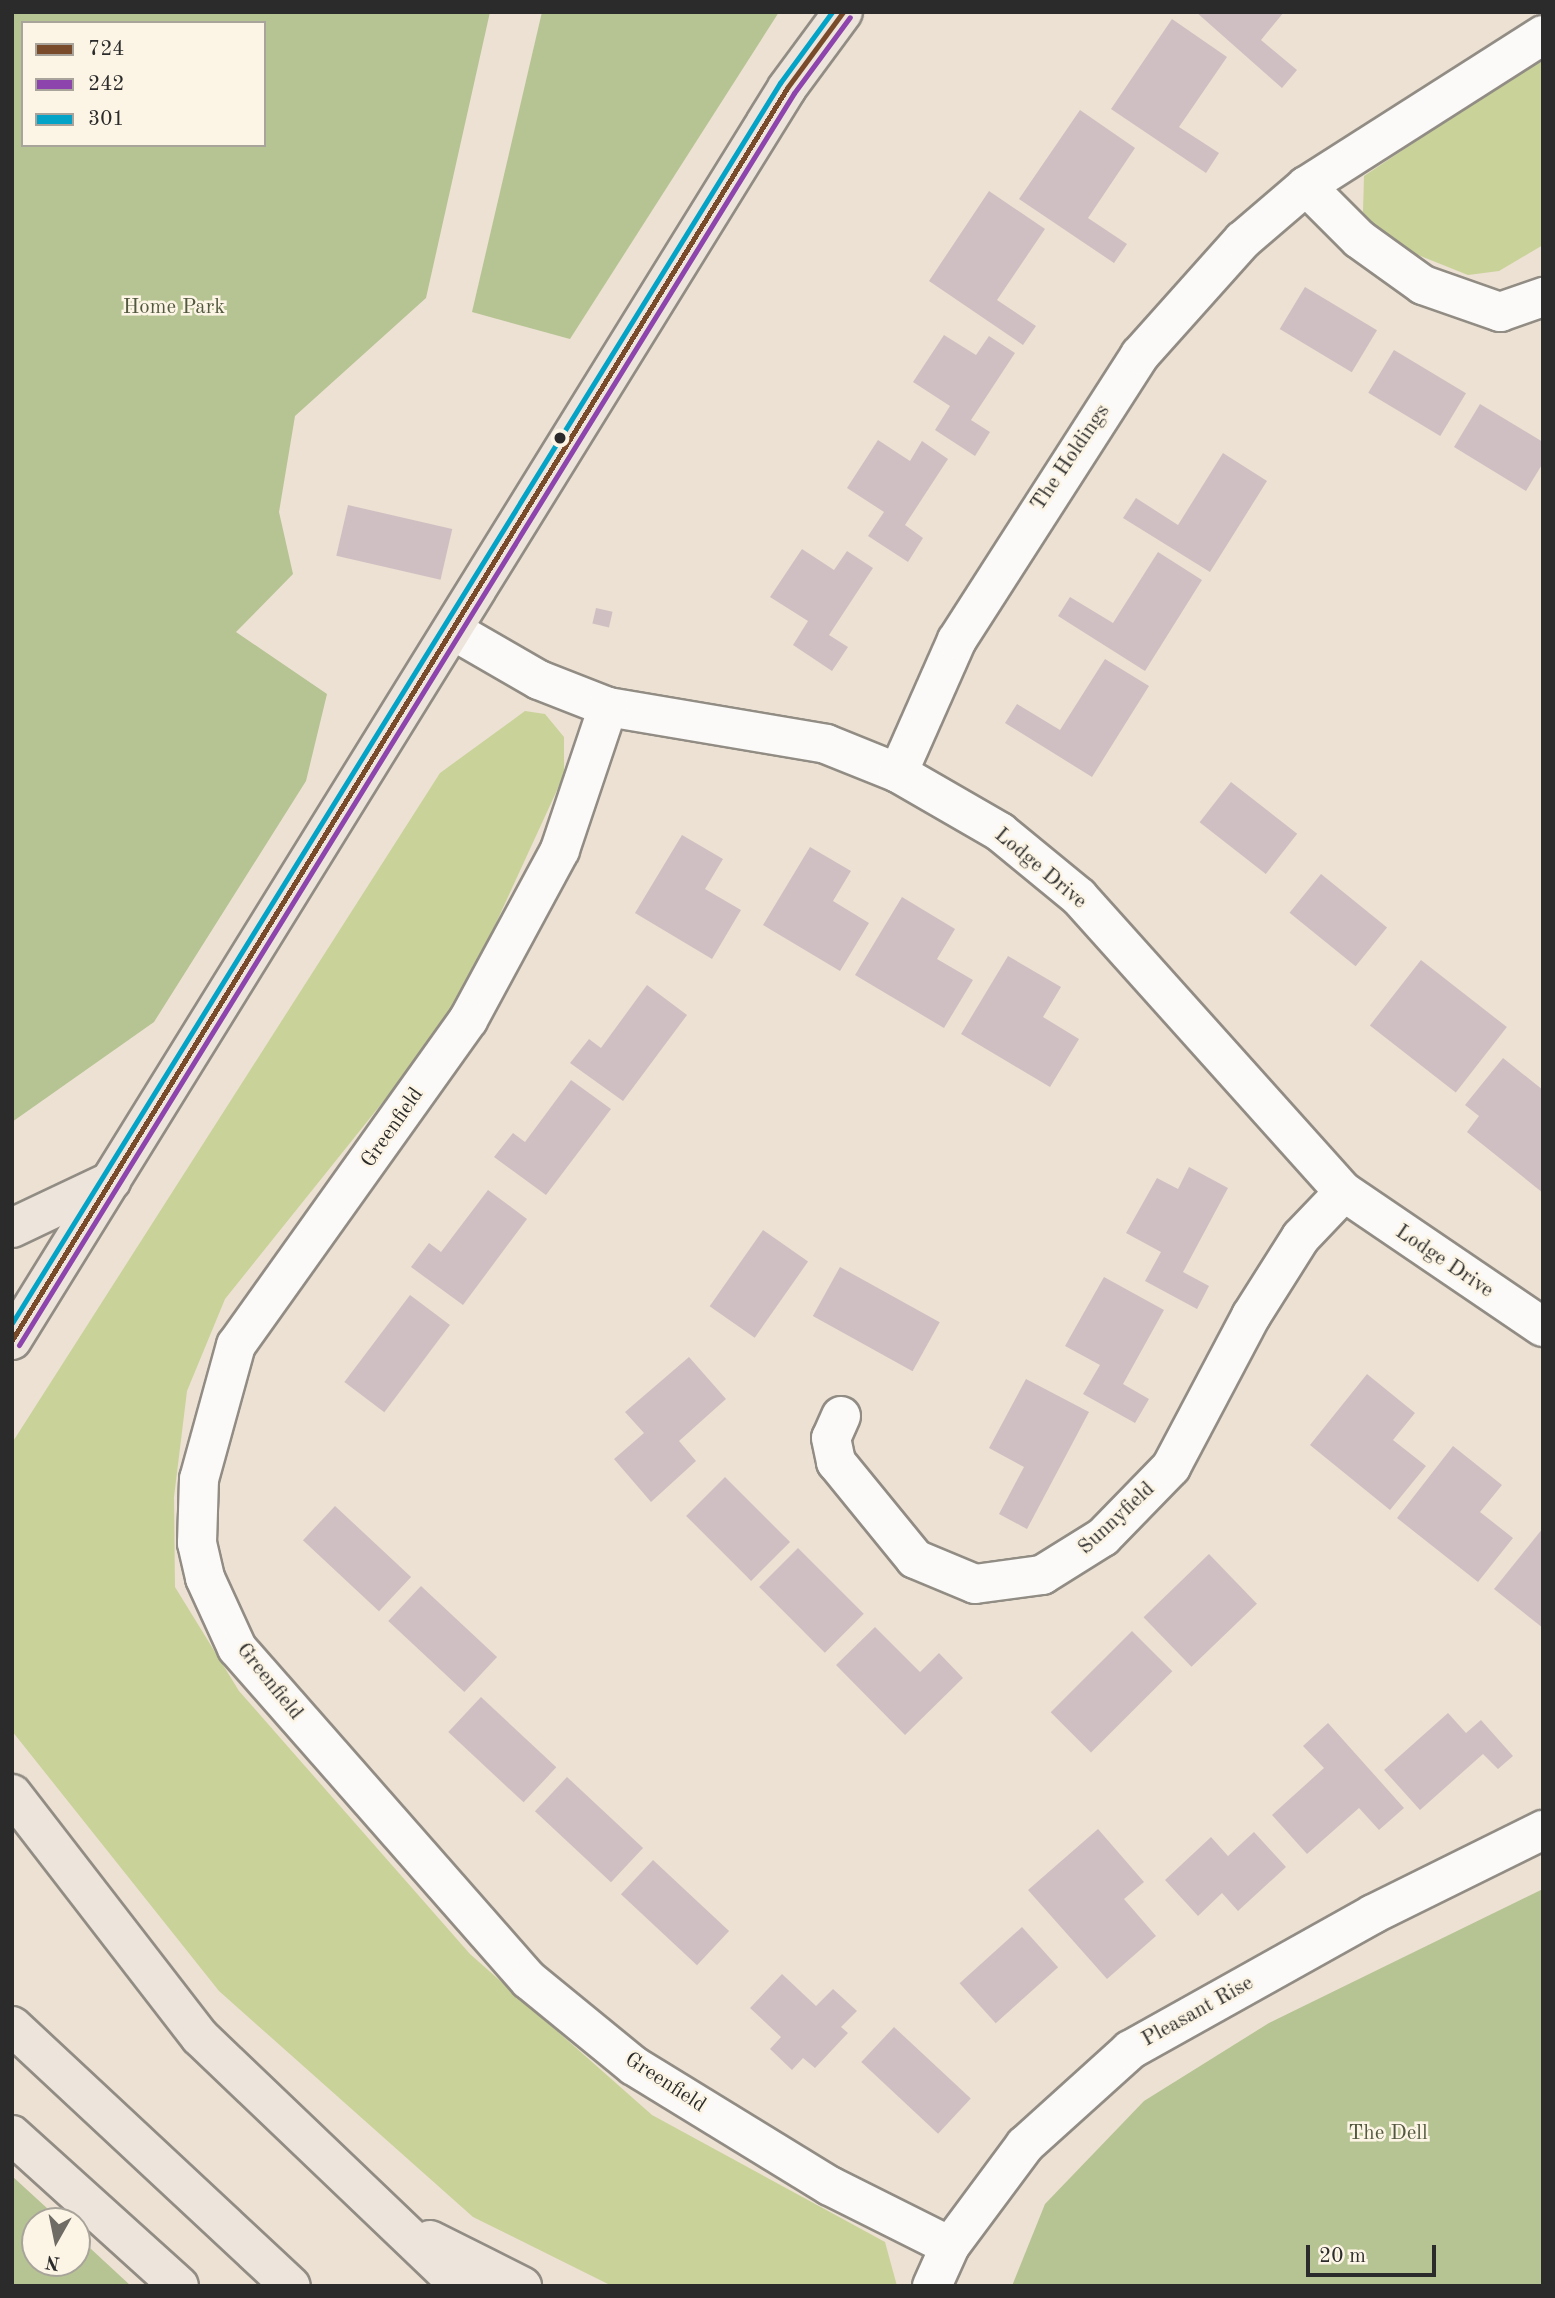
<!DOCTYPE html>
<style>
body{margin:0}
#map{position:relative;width:1555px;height:2298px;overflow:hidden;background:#ece1d2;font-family:"Old Standard TT",serif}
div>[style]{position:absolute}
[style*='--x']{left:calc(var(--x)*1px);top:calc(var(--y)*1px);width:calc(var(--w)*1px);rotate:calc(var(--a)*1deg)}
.green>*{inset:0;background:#c9d299}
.forest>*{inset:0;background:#b6c393}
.building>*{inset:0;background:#d0bfc2;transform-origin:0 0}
.roads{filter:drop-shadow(2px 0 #918c84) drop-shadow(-2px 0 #918c84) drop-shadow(0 2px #918c84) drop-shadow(0 -2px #918c84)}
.minor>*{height:38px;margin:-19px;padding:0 19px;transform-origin:19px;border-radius:19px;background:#fcfaf8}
.major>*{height:38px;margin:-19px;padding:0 19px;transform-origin:19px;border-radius:19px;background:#ede4db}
.highway>*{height:38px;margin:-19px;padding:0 19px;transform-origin:19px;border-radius:19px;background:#ede4db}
.bus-1>*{height:5px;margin:-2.5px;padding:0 2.5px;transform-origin:2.5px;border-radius:2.5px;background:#7a4b2a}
.bus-2>*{height:5px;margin:-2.5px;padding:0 2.5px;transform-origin:2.5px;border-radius:2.5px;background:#8e44ad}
.bus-3>*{height:5px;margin:-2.5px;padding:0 2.5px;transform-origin:2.5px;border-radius:2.5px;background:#02a3c6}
.dots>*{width:19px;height:19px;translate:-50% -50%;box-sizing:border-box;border:4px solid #fcf5e5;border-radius:50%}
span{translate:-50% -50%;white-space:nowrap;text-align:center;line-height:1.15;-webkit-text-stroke:5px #fcf5e5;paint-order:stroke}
.park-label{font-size:21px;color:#52593e}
.street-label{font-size:21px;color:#2b2b2b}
.frame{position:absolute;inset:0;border:14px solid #2b2b2b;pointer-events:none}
.legend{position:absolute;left:21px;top:21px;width:245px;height:126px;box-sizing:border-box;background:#fcf5e5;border:2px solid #a8a49b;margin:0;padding:9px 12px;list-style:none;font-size:21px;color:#2b2b2b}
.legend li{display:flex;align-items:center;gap:14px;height:35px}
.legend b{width:35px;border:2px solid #a8a49b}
.north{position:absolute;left:21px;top:2207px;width:70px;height:70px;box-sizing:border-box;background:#fcf5e5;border:2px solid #a8a49b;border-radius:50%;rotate:189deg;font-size:19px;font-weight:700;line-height:28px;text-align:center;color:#2b2b2b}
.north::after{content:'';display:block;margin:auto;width:24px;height:32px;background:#6f6b65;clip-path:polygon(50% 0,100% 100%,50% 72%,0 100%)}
.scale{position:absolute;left:1306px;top:2245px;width:130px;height:32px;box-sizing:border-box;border:4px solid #2b2b2b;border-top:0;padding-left:9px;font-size:21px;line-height:24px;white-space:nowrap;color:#2b2b2b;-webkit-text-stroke:5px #fcf5e5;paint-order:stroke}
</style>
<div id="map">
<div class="green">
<div style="clip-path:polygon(1543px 56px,1543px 245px,1499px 271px,1468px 275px,1393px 245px,1363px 212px,1364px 176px)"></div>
<div style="clip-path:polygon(525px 711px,545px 714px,564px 737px,564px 775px,455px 1012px,225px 1299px,187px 1391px,174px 1497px,175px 1587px,239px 1691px,470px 1954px,652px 2115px,885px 2242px,897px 2286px,612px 2286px,473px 2217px,219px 1991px,12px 1731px,12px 1443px,440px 773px)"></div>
</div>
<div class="forest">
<div style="clip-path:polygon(evenodd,12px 12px,490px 12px,426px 298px,295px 416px,279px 512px,293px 574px,236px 632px,327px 694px,306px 781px,154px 1022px,12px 1122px,12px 12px,23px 23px,264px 23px,264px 145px,23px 145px,23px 23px)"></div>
<div style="clip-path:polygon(542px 12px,779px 12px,570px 339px,472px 312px)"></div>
<div style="clip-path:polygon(1543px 1889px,1543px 2286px,1012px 2286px,1045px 2204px,1144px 2101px,1269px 2023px)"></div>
<div style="clip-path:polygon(12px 2176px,61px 2221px,35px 2221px,35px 2263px,77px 2263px,77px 2236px,131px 2286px,12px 2286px)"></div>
</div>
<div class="building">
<div style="clip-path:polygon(1196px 12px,1284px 12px,1261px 40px,1297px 70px,1282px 88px)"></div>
<div style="clip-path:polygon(1172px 19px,1227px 57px,1179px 127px,1219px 153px,1206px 173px,1111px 109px)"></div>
<div style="clip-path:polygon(1080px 110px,1135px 148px,1088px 218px,1127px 244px,1114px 263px,1019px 199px)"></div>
<div style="clip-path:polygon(989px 191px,1045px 229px,997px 300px,1036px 326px,1023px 345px,929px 281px)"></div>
<div style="left:1305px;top:287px;width:84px;height:49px;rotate:31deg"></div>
<div style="clip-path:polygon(944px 335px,976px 355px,989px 336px,1015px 353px,971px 420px,990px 432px,975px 456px,935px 430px,950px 406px,913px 382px)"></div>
<div style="left:1394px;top:350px;width:84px;height:50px;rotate:31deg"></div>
<div style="clip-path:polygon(1480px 404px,1543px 442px,1543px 463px,1526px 491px,1454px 447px)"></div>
<div style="clip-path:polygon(878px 440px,910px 461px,922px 441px,948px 459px,905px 525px,923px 538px,908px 562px,868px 536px,884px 512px,847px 488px)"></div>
<div style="clip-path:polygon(1223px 453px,1267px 481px,1210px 572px,1123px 518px,1136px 498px,1178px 525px)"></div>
<div style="left:348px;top:505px;width:107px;height:52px;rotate:13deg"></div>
<div style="clip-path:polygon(802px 549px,834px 570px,847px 551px,873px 568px,829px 635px,848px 647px,832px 671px,793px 645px,808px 621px,770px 597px)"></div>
<div style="clip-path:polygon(1158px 552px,1202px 580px,1145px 671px,1058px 616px,1070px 597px,1113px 623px)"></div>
<div style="left:596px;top:608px;width:17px;height:16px;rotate:13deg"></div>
<div style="clip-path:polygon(1105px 659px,1149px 686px,1092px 777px,1005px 723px,1017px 704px,1060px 730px)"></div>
<div style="left:1231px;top:782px;width:84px;height:51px;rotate:38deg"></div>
<div style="clip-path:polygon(682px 835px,723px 859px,705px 889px,741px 910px,712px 959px,635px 913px)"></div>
<div style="clip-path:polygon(810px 847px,851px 871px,833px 901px,869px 923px,840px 971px,763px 925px)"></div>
<div style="left:1321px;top:874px;width:85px;height:50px;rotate:39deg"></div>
<div style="clip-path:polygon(902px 897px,955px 929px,937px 959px,973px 980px,944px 1028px,855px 975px)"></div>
<div style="clip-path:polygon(1008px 956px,1061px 987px,1043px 1017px,1079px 1039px,1050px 1087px,961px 1034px)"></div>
<div style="left:1421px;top:960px;width:109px;height:83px;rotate:38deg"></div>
<div style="clip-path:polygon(647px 985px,687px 1015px,623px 1101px,570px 1063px,589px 1039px,601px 1048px)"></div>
<div style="clip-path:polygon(1503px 1058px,1543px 1090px,1543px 1193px,1467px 1132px,1479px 1116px,1465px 1105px)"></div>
<div style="clip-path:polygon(571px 1080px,611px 1109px,546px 1195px,494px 1157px,513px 1133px,525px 1142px)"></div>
<div style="clip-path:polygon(1189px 1167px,1228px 1188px,1183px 1272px,1209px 1286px,1197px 1309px,1145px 1281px,1161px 1252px,1126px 1233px,1157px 1178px,1178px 1189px)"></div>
<div style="clip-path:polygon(488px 1190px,527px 1219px,463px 1305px,411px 1267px,429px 1243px,441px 1252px)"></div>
<div style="left:763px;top:1230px;width:55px;height:93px;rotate:35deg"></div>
<div style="left:840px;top:1267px;width:114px;height:56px;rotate:29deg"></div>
<div style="clip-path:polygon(1104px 1277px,1164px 1310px,1123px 1384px,1149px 1399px,1135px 1423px,1083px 1394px,1100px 1365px,1065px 1346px)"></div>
<div style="left:410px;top:1295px;width:50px;height:109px;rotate:37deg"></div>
<div style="clip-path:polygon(689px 1357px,726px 1399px,679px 1441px,696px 1461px,651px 1502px,614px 1459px,644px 1433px,625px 1412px)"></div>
<div style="clip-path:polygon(1367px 1374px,1415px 1413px,1393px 1440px,1426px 1466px,1390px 1510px,1310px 1445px)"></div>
<div style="clip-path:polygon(1026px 1379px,1089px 1412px,1027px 1529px,999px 1514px,1024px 1467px,989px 1448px)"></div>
<div style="clip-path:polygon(1453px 1446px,1502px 1485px,1480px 1512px,1513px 1538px,1478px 1582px,1397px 1518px)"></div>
<div style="left:725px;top:1477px;width:92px;height:55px;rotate:45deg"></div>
<div style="left:335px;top:1506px;width:104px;height:47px;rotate:43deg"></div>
<div style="clip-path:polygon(1543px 1528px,1543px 1628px,1494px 1589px)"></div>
<div style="left:798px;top:1548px;width:93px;height:55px;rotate:45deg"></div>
<div style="left:1209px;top:1554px;width:69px;height:91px;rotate:46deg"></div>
<div style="left:421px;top:1586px;width:104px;height:48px;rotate:43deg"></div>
<div style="clip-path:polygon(875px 1627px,920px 1672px,939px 1653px,963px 1678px,905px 1735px,836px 1665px)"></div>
<div style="left:1132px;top:1631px;width:57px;height:115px;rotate:45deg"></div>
<div style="left:481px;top:1697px;width:103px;height:48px;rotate:43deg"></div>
<div style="clip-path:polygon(1448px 1713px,1466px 1733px,1481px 1720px,1513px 1756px,1498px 1769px,1483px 1754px,1420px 1810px,1384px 1770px)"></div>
<div style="clip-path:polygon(1328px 1723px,1404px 1808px,1379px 1830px,1359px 1808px,1307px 1854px,1272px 1815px,1324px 1768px,1303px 1746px)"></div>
<div style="left:567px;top:1777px;width:104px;height:47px;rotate:43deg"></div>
<div style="clip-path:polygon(1098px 1829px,1144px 1882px,1124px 1899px,1156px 1936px,1107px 1979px,1028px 1890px)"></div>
<div style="clip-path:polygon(1254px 1832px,1286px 1867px,1238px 1911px,1222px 1893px,1198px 1916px,1165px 1880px,1211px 1837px,1228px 1856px)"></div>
<div style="left:653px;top:1860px;width:104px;height:47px;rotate:43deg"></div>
<div style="left:1022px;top:1927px;width:54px;height:84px;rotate:48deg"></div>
<div style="clip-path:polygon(782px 1974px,816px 2006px,833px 1989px,857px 2011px,841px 2027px,848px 2033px,815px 2068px,803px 2058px,792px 2070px,770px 2049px,781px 2037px,750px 2008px)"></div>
<div style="left:894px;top:2027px;width:105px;height:48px;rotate:43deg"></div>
</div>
<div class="roads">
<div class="minor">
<div style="--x:1306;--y:186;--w:75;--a:45"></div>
<div style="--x:1359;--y:239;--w:79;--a:35.7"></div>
<div style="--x:1423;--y:285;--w:82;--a:19.3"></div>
<div style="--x:1500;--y:312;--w:46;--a:-19.2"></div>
<div style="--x:454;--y:631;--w:98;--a:30"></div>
<div style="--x:539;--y:680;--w:74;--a:21.4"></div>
<div style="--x:608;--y:707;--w:221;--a:9.6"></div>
<div style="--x:826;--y:744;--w:78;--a:21.9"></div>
<div style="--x:898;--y:773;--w:118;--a:30"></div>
<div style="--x:1000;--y:832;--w:102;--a:39.4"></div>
<div style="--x:1079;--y:897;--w:397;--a:48.1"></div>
<div style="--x:1344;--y:1192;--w:240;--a:34.2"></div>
<div style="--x:608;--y:707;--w:151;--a:108.6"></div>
<div style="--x:560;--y:850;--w:193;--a:118.4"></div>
<div style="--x:468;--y:1020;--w:399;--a:125.5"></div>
<div style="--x:236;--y:1345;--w:139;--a:105.4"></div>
<div style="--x:199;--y:1479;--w:64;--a:91.8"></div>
<div style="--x:197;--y:1543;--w:36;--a:77"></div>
<div style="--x:205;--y:1578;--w:77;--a:65.4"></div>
<div style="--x:237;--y:1648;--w:442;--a:48.7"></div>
<div style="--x:529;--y:1980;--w:136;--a:39.3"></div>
<div style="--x:634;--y:2066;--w:230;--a:31.5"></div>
<div style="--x:830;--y:2186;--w:134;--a:26.6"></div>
<div style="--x:898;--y:773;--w:145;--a:-66.1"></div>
<div style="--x:957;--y:640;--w:339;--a:-57.3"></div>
<div style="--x:1140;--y:355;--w:154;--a:-48.2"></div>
<div style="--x:1243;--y:240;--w:83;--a:-40.6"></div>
<div style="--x:1306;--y:186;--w:281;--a:-32.5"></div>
<div style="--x:841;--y:1416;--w:24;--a:114"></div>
<div style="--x:831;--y:1438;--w:25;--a:78"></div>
<div style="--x:836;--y:1462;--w:125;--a:50.8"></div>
<div style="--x:915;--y:1559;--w:65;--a:22.6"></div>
<div style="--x:975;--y:1584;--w:68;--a:-7.7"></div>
<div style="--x:1042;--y:1575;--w:72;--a:-31.9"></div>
<div style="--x:1103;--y:1537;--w:98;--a:-45.8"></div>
<div style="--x:1171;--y:1467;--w:171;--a:-62.1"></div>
<div style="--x:1251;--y:1316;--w:93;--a:-57.7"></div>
<div style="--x:1301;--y:1237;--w:62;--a:-46.3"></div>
<div style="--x:932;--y:2286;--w:44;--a:-65.8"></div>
<div style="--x:950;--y:2246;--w:126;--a:-53.4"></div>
<div style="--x:1025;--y:2145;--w:142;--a:-42.1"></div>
<div style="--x:1130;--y:2050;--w:278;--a:-29.2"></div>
<div style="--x:1373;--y:1914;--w:190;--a:-26.3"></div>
</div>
<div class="major">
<div style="--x:12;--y:1340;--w:1472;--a:-58.24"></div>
<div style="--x:787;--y:88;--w:94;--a:-53.6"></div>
</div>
<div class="highway">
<div style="--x:12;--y:1228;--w:110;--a:-25.4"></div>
<div style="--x:12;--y:1794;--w:307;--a:52.3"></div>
<div style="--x:200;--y:2037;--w:361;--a:43.7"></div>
<div style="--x:12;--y:2026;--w:381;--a:43"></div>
<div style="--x:12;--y:2135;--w:225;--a:42.1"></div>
<div style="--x:430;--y:2240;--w:103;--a:26.6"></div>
</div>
</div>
<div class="bus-1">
<div style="--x:12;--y:1340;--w:1472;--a:-58.24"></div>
<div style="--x:787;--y:88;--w:94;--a:-53.6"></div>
</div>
<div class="bus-2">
<div style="--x:19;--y:1345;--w:1472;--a:-58.24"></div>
<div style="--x:794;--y:93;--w:94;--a:-53.6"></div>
</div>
<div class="bus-3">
<div style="--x:12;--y:1323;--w:1459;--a:-58.23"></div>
<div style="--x:780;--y:83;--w:88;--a:-53.8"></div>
</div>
<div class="dots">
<div style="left:560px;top:438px;background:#2b2b2b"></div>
</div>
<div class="park-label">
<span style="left:174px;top:308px">Home Park</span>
<span style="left:1388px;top:2134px">The Dell</span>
</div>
<div class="street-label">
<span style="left:1071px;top:458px;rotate:-56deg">The Holdings</span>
<span style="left:1040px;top:869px;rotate:40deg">Lodge Drive</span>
<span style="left:393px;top:1128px;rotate:-55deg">Greenfield</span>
<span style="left:1444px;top:1262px;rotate:34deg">Lodge Drive</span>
<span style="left:1117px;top:1519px;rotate:-43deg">Sunnyfield</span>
<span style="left:269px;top:1682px;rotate:51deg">Greenfield</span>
<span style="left:1198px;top:2012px;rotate:-29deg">Pleasant Rise</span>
<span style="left:665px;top:2083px;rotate:33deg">Greenfield</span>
</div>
<div class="frame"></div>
<ul class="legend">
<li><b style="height:9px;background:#7a4b2a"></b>724</li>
<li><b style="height:9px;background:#8e44ad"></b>242</li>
<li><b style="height:9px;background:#02a3c6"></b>301</li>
</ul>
<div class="north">N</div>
<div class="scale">20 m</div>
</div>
